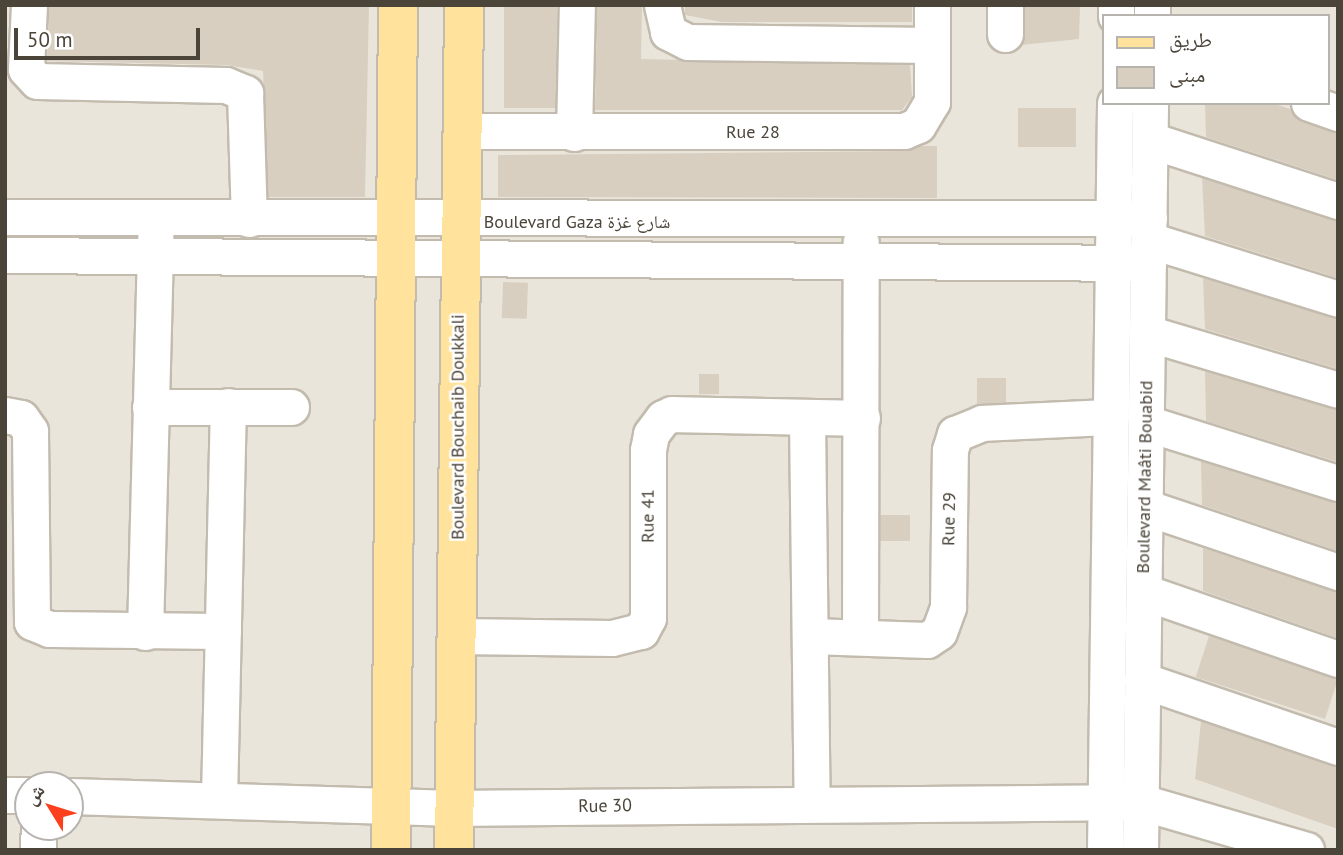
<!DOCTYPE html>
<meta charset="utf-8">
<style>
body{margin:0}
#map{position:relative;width:1343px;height:855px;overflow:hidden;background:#f6f3ec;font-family:"PT Sans","Noto Naskh Arabic",sans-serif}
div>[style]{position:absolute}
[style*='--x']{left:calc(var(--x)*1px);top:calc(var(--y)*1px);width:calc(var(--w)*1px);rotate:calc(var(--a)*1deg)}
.residential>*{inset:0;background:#eae5da}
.building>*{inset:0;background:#d8cfc1;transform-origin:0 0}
.roads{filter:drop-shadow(2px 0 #c2bbae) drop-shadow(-2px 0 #c2bbae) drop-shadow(0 2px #c2bbae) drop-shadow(0 -2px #c2bbae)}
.minor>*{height:35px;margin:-17.5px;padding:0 17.5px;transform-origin:17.5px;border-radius:17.5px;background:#fff}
.major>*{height:38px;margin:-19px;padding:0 19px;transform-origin:19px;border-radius:19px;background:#ffe39c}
span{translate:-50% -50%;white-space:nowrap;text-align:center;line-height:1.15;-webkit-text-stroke:5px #fff;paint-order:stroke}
.street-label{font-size:18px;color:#4b4439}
.frame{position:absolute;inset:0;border:7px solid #4b4439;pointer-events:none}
.legend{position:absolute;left:1102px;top:14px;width:228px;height:91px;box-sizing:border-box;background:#fff;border:2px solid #b7b4b0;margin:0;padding:9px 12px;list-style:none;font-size:21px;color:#4b4439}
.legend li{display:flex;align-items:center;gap:14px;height:35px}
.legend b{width:35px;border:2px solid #b7b4b0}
.north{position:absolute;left:14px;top:771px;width:70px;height:70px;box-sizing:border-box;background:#fff;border:2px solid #b7b4b0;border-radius:50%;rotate:308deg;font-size:19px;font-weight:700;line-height:28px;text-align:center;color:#4b4439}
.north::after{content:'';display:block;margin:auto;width:24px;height:32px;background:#fc3f1d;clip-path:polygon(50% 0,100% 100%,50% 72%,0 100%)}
.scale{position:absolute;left:14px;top:28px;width:186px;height:32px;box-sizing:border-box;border:4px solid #4b4439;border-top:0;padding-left:9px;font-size:21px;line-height:24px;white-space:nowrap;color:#4b4439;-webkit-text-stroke:5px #fff;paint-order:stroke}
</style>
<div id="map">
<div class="residential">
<div style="clip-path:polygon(evenodd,5px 5px,1338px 5px,1338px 850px,5px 850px,5px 5px,1103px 16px,1327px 16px,1327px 103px,1103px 103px,1103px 16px,5px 5px,28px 785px,70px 785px,70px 827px,28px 827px,28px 785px)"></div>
</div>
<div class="building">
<div style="clip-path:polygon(49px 5px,369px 5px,365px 197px,268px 197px,263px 71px,226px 65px,47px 61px)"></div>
<div style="left:504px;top:5px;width:53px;height:103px"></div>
<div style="clip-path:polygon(597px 5px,642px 5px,641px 59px,910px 65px,912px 97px,902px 110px,595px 110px)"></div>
<div style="clip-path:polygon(685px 5px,912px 5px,912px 22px,722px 22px,685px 15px)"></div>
<div style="clip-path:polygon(1025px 5px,1080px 5px,1079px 39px,1021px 45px)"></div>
<div style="clip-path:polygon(1205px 103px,1272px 103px,1290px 109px,1302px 122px,1338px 133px,1338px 180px,1206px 137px)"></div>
<div style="left:1018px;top:108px;width:58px;height:39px"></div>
<div style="clip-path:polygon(919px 146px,937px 146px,937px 198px,498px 197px,498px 155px,904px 151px)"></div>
<div style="clip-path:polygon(1202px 178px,1338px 221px,1338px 278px,1205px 236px)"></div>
<div style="clip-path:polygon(1203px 278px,1338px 319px,1338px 369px,1205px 329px)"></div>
<div style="left:503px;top:282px;width:25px;height:36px;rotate:2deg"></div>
<div style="clip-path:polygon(1205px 371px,1338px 410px,1338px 462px,1206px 421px)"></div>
<div style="left:699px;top:374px;width:20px;height:20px"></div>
<div style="left:977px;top:378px;width:29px;height:26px"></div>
<div style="clip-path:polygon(1201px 461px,1338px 503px,1338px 551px,1202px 505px)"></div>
<div style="left:880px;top:515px;width:30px;height:26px"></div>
<div style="clip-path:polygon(1203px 548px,1338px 592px,1338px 638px,1203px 591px)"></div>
<div style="left:1209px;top:636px;width:136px;height:43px;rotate:18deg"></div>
<div style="clip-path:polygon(1201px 721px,1338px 767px,1338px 829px,1195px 779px)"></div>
</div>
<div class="roads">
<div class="minor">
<div style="--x:29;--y:5;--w:64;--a:92.7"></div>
<div style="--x:26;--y:69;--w:16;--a:47"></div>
<div style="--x:37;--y:81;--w:189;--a:1.2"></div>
<div style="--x:226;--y:85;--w:21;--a:23"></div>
<div style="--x:245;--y:93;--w:126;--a:88.2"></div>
<div style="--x:662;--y:5;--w:28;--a:77"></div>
<div style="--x:668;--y:32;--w:22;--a:27"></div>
<div style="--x:688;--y:42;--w:244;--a:0.7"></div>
<div style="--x:1116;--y:16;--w:11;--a:-90"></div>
<div style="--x:1152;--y:16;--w:11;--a:-90"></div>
<div style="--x:1005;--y:34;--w:29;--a:-90"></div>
<div style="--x:1309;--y:103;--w:31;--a:19"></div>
<div style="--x:463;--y:131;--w:441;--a:0"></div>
<div style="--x:904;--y:131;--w:15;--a:-23"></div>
<div style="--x:918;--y:125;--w:27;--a:-59"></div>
<div style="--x:932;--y:102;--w:97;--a:-90"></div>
<div style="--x:574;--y:133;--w:128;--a:-88.7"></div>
<div style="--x:1150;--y:140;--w:198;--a:18"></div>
<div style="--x:5;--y:217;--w:1144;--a:0.05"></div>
<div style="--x:1149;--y:240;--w:198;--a:17.3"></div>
<div style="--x:5;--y:255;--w:1143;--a:0.4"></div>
<div style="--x:1147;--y:333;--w:199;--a:16.6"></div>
<div style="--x:150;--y:407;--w:141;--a:0"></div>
<div style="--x:5;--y:415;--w:16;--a:11"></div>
<div style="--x:21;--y:418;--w:16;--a:55"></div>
<div style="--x:30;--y:431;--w:191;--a:89.4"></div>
<div style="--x:32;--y:622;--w:18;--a:22"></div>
<div style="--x:49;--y:629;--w:174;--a:0.7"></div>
<div style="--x:807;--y:419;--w:384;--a:89.3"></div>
<div style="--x:1146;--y:423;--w:201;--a:17.4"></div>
<div style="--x:1145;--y:507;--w:204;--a:18.6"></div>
<div style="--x:1144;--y:592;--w:205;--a:19.1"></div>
<div style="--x:145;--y:632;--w:395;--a:-88.5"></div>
<div style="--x:457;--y:636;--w:155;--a:0.7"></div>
<div style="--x:612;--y:638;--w:30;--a:-14"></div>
<div style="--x:641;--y:631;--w:15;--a:-62"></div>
<div style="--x:648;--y:618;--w:168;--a:-90"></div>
<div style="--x:648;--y:450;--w:16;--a:-79"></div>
<div style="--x:651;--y:434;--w:20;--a:-53"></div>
<div style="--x:663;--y:418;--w:10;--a:-24"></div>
<div style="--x:672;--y:414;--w:190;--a:1.2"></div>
<div style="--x:811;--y:636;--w:116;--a:2"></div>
<div style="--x:927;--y:640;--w:14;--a:-34"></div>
<div style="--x:939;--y:632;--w:27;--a:-70"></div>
<div style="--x:948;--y:607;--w:157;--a:-89.3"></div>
<div style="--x:950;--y:450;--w:17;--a:-73"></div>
<div style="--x:955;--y:434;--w:29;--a:-22"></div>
<div style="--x:982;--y:423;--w:129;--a:-2.7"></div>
<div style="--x:860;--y:637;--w:395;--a:-89.9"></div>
<div style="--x:1142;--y:680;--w:207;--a:18.9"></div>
<div style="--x:5;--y:795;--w:23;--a:0"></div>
<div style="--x:70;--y:796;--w:384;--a:1.8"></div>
<div style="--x:454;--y:808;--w:687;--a:-0.5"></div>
<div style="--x:1141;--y:802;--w:172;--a:16.2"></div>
<div style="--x:219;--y:799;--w:393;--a:-88.7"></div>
<div style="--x:38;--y:850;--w:23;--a:-88"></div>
<div style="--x:1105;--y:850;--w:747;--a:-89.23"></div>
<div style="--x:1140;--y:850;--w:747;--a:-89.23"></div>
</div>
<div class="major">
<div style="--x:391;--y:850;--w:845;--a:-89.53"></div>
<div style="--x:454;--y:850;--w:845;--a:-89.32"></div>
</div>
</div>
<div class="street-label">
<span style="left:753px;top:132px">Rue 28</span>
<span style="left:577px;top:222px">Boulevard Gaza شارع غزة</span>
<span style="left:458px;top:427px;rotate:-90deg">Boulevard Bouchaib Doukkali</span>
<span style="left:1145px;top:477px;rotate:-89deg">Boulevard Maâti Bouabid</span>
<span style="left:648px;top:516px;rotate:-90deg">Rue 41</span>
<span style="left:949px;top:519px;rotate:-89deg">Rue 29</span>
<span style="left:605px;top:806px;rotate:-1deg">Rue 30</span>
</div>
<div class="frame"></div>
<ul class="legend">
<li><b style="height:9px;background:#ffe39c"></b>طريق</li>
<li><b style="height:19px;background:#d8cfc1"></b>مبنى</li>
</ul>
<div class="north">ش</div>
<div class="scale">50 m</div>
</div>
